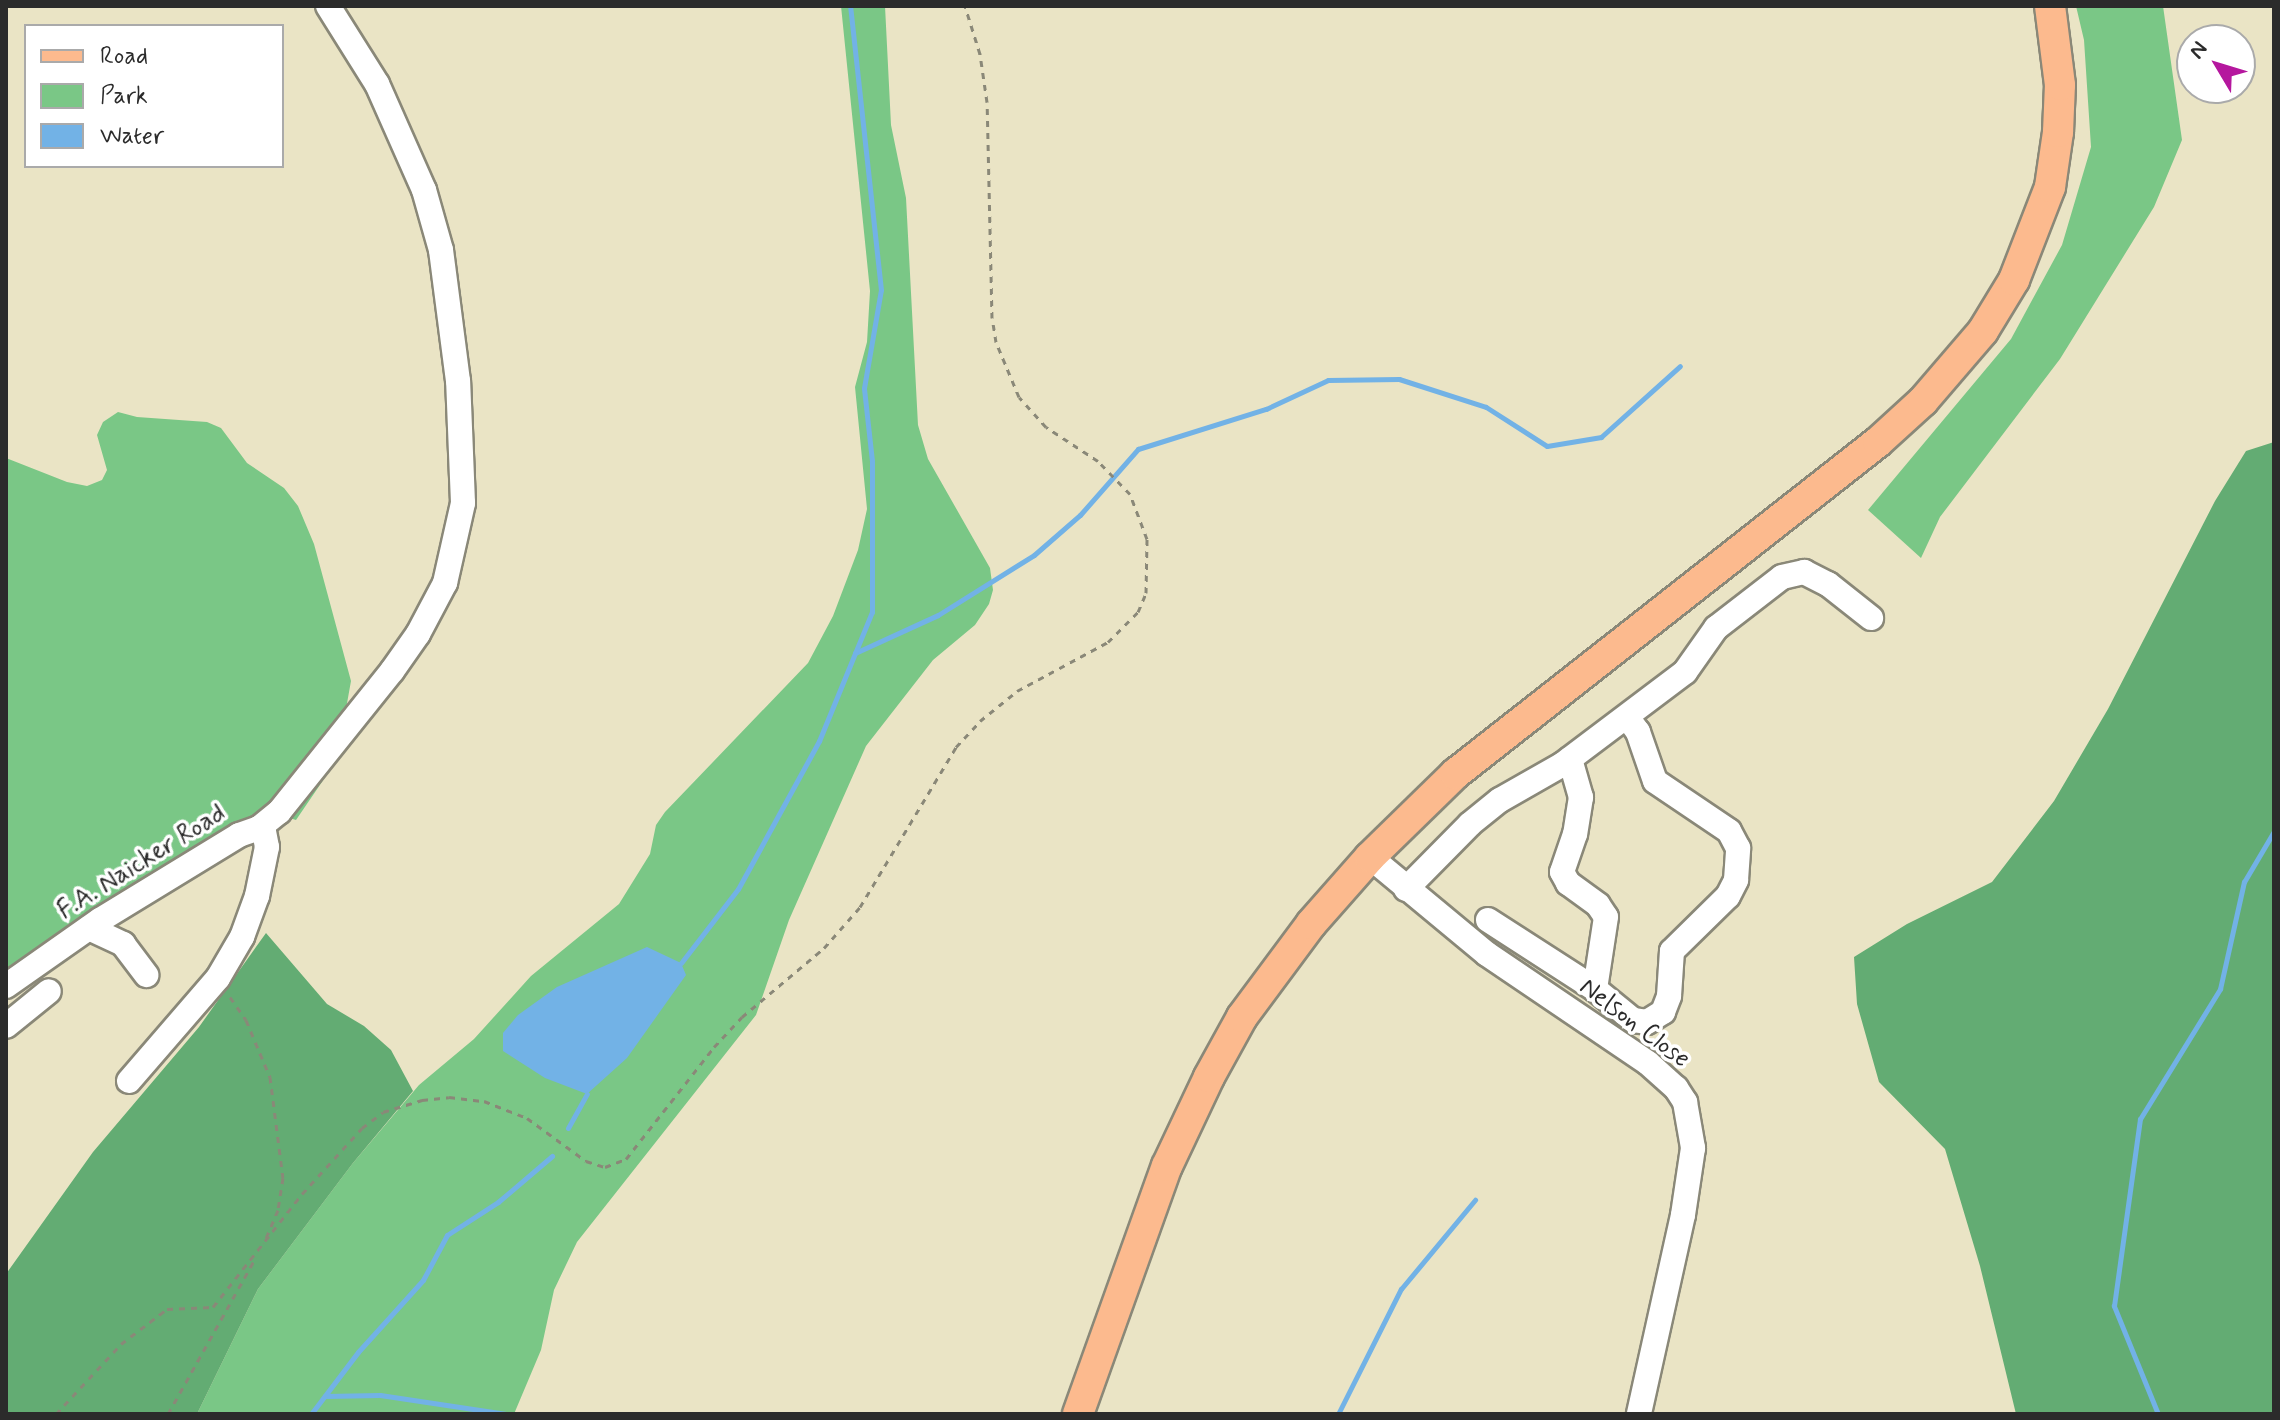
<!DOCTYPE html>
<style>
body{margin:0}
#map{position:relative;width:2280px;height:1420px;overflow:hidden;background:#eae4c5;font-family:Mynerve,sans-serif}
div>[style]{position:absolute}
[style*='--x']{left:calc(var(--x)*1px);top:calc(var(--y)*1px);width:calc(var(--w)*1px);rotate:calc(var(--a)*1deg)}
.green>*{inset:0;background:#7ac786}
.forest>*{inset:0;background:#63ac73}
.water>*{inset:0;background:#72b2e6}
.stream>*{height:5px;margin:-2.5px;padding:0 2.5px;transform-origin:2.5px;border-radius:2.5px;background:#72b2e6}
.path>*{height:3px;margin-top:-1.5px;transform-origin:0;background:repeating-linear-gradient(90deg,#8a8878 0 6px,transparent 0 12px)}
.roads{filter:drop-shadow(2px 0 #8a8878) drop-shadow(-2px 0 #8a8878) drop-shadow(0 2px #8a8878) drop-shadow(0 -2px #8a8878)}
.minor>*{height:24px;margin:-12px;padding:0 12px;transform-origin:12px;border-radius:12px;background:#fff}
.major>*{height:30px;margin:-15px;padding:0 15px;transform-origin:15px;border-radius:15px;background:#fcba8e}
span{translate:-50% -50%;white-space:nowrap;text-align:center;line-height:1.15;-webkit-text-stroke:7px #fff;paint-order:stroke}
.street-label{font-size:26px;color:#2b2b2b}
.frame{position:absolute;inset:0;border:8px solid #2b2b2b;pointer-events:none}
.legend{position:absolute;left:24px;top:24px;width:260px;height:144px;box-sizing:border-box;background:#fff;border:2px solid #aaa;margin:0;padding:10px 14px;list-style:none;font-size:24px;color:#2b2b2b}
.legend li{display:flex;align-items:center;gap:16px;height:40px}
.legend b{width:40px;border:2px solid #aaa}
.north{position:absolute;left:2176px;top:24px;width:80px;height:80px;box-sizing:border-box;background:#fff;border:2px solid #aaa;border-radius:50%;rotate:308deg;font-size:22px;font-weight:700;line-height:32px;text-align:center;color:#2b2b2b}
.north::after{content:'';display:block;margin:auto;width:28px;height:36px;background:#b5179e;clip-path:polygon(50% 0,100% 100%,50% 72%,0 100%)}
</style>
<div id="map">
<div class="green">
<div style="clip-path:polygon(841px 6px,885px 6px,891px 125px,906px 198px,918px 425px,928px 459px,990px 568px,993px 590px,989px 604px,975px 625px,933px 660px,866px 746px,789px 920px,756px 1015px,577px 1242px,554px 1290px,541px 1350px,514px 1414px,197px 1414px,258px 1289px,353px 1163px,419px 1085px,474px 1039px,531px 976px,619px 904px,650px 854px,656px 825px,665px 812px,808px 663px,833px 616px,858px 550px,867px 509px,855px 387px,867px 342px,870px 291px)"></div>
<div style="clip-path:polygon(2076px 6px,2163px 6px,2182px 140px,2154px 207px,2060px 359px,1940px 517px,1921px 558px,1868px 510px,2011px 339px,2062px 245px,2091px 147px,2084px 40px)"></div>
<div style="clip-path:polygon(118px 412px,137px 417px,207px 422px,221px 428px,247px 463px,284px 488px,298px 506px,314px 544px,351px 681px,344px 720px,326px 776px,296px 820px,266px 811px,6px 979px,6px 458px,67px 482px,87px 486px,102px 480px,107px 470px,97px 435px,103px 422px)"></div>
</div>
<div class="forest">
<div style="clip-path:polygon(2274px 442px,2274px 1414px,2016px 1414px,1980px 1266px,1945px 1149px,1879px 1082px,1857px 1004px,1854px 957px,1907px 924px,1992px 882px,2054px 801px,2108px 709px,2215px 501px,2246px 451px)"></div>
<div style="clip-path:polygon(266px 933px,327px 1004px,364px 1026px,391px 1050px,413px 1091px,353px 1163px,258px 1289px,197px 1414px,6px 1414px,6px 1274px,93px 1152px,199px 1027px)"></div>
</div>
<div class="water">
<div style="clip-path:polygon(647px 947px,681px 963px,686px 975px,627px 1058px,587px 1094px,545px 1078px,503px 1051px,503px 1033px,518px 1015px,557px 987px)"></div>
</div>
<div class="stream">
<div style="--x:855;--y:653;--w:91;--a:-24.6"></div>
<div style="--x:938;--y:615;--w:113;--a:-32"></div>
<div style="--x:1034;--y:555;--w:61;--a:-41"></div>
<div style="--x:1080;--y:515;--w:88;--a:-48.7"></div>
<div style="--x:1138;--y:449;--w:134;--a:-17.4"></div>
<div style="--x:1266;--y:409;--w:68;--a:-25.1"></div>
<div style="--x:1328;--y:380;--w:71;--a:-0.8"></div>
<div style="--x:1399;--y:379;--w:91;--a:17.8"></div>
<div style="--x:1486;--y:407;--w:72;--a:32.6"></div>
<div style="--x:1547;--y:446;--w:55;--a:-9.5"></div>
<div style="--x:1601;--y:437;--w:106;--a:-41.9"></div>
<div style="--x:681;--y:963;--w:93;--a:-52.4"></div>
<div style="--x:738;--y:889;--w:169;--a:-61.3"></div>
<div style="--x:819;--y:741;--w:139;--a:-67.7"></div>
<div style="--x:872;--y:612;--w:151;--a:-90"></div>
<div style="--x:872;--y:461;--w:73;--a:-96.3"></div>
<div style="--x:864;--y:388;--w:99;--a:-80.2"></div>
<div style="--x:881;--y:290;--w:286;--a:-96.2"></div>
<div style="--x:568;--y:1128;--w:39;--a:-61"></div>
<div style="--x:325;--y:1396;--w:55;--a:-1"></div>
<div style="--x:380;--y:1395;--w:126;--a:8.6"></div>
<div style="--x:311;--y:1414;--w:78;--a:-52.8"></div>
<div style="--x:358;--y:1352;--w:97;--a:-47.9"></div>
<div style="--x:423;--y:1280;--w:51;--a:-61.9"></div>
<div style="--x:447;--y:1235;--w:61;--a:-32.9"></div>
<div style="--x:498;--y:1202;--w:71;--a:-40.4"></div>
<div style="--x:1338;--y:1414;--w:140;--a:-63.3"></div>
<div style="--x:1401;--y:1289;--w:116;--a:-50.3"></div>
<div style="--x:2158;--y:1414;--w:117;--a:-112.2"></div>
<div style="--x:2114;--y:1306;--w:189;--a:-82.1"></div>
<div style="--x:2140;--y:1119;--w:153;--a:-58.4"></div>
<div style="--x:2220;--y:989;--w:110;--a:-77.4"></div>
<div style="--x:2244;--y:882;--w:59;--a:-59.5"></div>
</div>
<div class="path">
<div style="--x:230;--y:997;--w:28;--a:55"></div>
<div style="--x:246;--y:1020;--w:62;--a:67.2"></div>
<div style="--x:270;--y:1077;--w:102;--a:82.7"></div>
<div style="--x:283;--y:1178;--w:32;--a:99"></div>
<div style="--x:278;--y:1210;--w:36;--a:113"></div>
<div style="--x:56;--y:1414;--w:96;--a:-47.1"></div>
<div style="--x:121;--y:1344;--w:58;--a:-37.3"></div>
<div style="--x:167;--y:1309;--w:46;--a:-2.5"></div>
<div style="--x:213;--y:1307;--w:144;--a:-51.8"></div>
<div style="--x:302;--y:1194;--w:89;--a:-47.7"></div>
<div style="--x:362;--y:1128;--w:26;--a:-37"></div>
<div style="--x:383;--y:1112;--w:41;--a:-17.1"></div>
<div style="--x:422;--y:1100;--w:27;--a:-6"></div>
<div style="--x:449;--y:1097;--w:35;--a:7"></div>
<div style="--x:484;--y:1101;--w:46;--a:21.6"></div>
<div style="--x:527;--y:1118;--w:73;--a:36.1"></div>
<div style="--x:586;--y:1161;--w:20;--a:18"></div>
<div style="--x:605;--y:1167;--w:22;--a:-21"></div>
<div style="--x:626;--y:1159;--w:142;--a:-51.8"></div>
<div style="--x:714;--y:1047;--w:41;--a:-47"></div>
<div style="--x:742;--y:1017;--w:107;--a:-40.1"></div>
<div style="--x:824;--y:948;--w:55;--a:-48.7"></div>
<div style="--x:860;--y:907;--w:187;--a:-59"></div>
<div style="--x:956;--y:747;--w:35;--a:-47"></div>
<div style="--x:980;--y:721;--w:48;--a:-39"></div>
<div style="--x:1017;--y:691;--w:103;--a:-28.3"></div>
<div style="--x:1108;--y:642;--w:42;--a:-45"></div>
<div style="--x:1138;--y:612;--w:21;--a:-67"></div>
<div style="--x:1146;--y:593;--w:54;--a:-88.9"></div>
<div style="--x:1147;--y:539;--w:48;--a:-110.7"></div>
<div style="--x:1130;--y:494;--w:46;--a:-134.1"></div>
<div style="--x:1098;--y:461;--w:62;--a:-146.8"></div>
<div style="--x:1046;--y:427;--w:40;--a:-132"></div>
<div style="--x:1019;--y:397;--w:60;--a:-112.7"></div>
<div style="--x:996;--y:342;--w:24;--a:-99"></div>
<div style="--x:992;--y:318;--w:216;--a:-91.3"></div>
<div style="--x:987;--y:102;--w:49;--a:-98.3"></div>
<div style="--x:980;--y:54;--w:50;--a:-107.4"></div>
<div style="--x:168;--y:1414;--w:180;--a:-60.7"></div>
</div>
<div class="roads">
<div class="minor">
<div style="--x:1570;--y:759;--w:40;--a:74"></div>
<div style="--x:1581;--y:797;--w:37;--a:99"></div>
<div style="--x:1575;--y:834;--w:40;--a:108.9"></div>
<div style="--x:1562;--y:872;--w:13;--a:61"></div>
<div style="--x:1568;--y:883;--w:37;--a:36"></div>
<div style="--x:1598;--y:905;--w:14;--a:56"></div>
<div style="--x:1606;--y:917;--w:73;--a:98.7"></div>
<div style="--x:1370;--y:857;--w:152;--a:39.7"></div>
<div style="--x:1487;--y:954;--w:194;--a:34.1"></div>
<div style="--x:1648;--y:1063;--w:38;--a:42"></div>
<div style="--x:1676;--y:1088;--w:17;--a:57"></div>
<div style="--x:1685;--y:1102;--w:47;--a:80.1"></div>
<div style="--x:1693;--y:1148;--w:68;--a:98.5"></div>
<div style="--x:1683;--y:1215;--w:204;--a:102.5"></div>
<div style="--x:1406;--y:889;--w:91;--a:-45.4"></div>
<div style="--x:1470;--y:824;--w:38;--a:-39"></div>
<div style="--x:1500;--y:800;--w:73;--a:-29.7"></div>
<div style="--x:1563;--y:764;--w:153;--a:-37"></div>
<div style="--x:1685;--y:672;--w:54;--a:-54.8"></div>
<div style="--x:1716;--y:628;--w:83;--a:-37.7"></div>
<div style="--x:1782;--y:577;--w:23;--a:-13"></div>
<div style="--x:1804;--y:572;--w:27;--a:27"></div>
<div style="--x:1828;--y:584;--w:55;--a:38.3"></div>
<div style="--x:1488;--y:920;--w:127;--a:32.8"></div>
<div style="--x:1595;--y:989;--w:49;--a:39.2"></div>
<div style="--x:1633;--y:1020;--w:14;--a:8"></div>
<div style="--x:1647;--y:1022;--w:19;--a:-32"></div>
<div style="--x:1663;--y:1012;--w:17;--a:-69"></div>
<div style="--x:1669;--y:996;--w:45;--a:-86.2"></div>
<div style="--x:1672;--y:951;--w:78;--a:-44.5"></div>
<div style="--x:1728;--y:896;--w:18;--a:-63"></div>
<div style="--x:1736;--y:880;--w:32;--a:-86"></div>
<div style="--x:1738;--y:848;--w:19;--a:-118"></div>
<div style="--x:1729;--y:831;--w:89;--a:-146"></div>
<div style="--x:1655;--y:781;--w:52;--a:-109.1"></div>
<div style="--x:1638;--y:732;--w:17;--a:-126"></div>
<div style="--x:89;--y:928;--w:38;--a:25"></div>
<div style="--x:123;--y:944;--w:39;--a:53"></div>
<div style="--x:6;--y:986;--w:115;--a:-35.1"></div>
<div style="--x:100;--y:920;--w:163;--a:-31.4"></div>
<div style="--x:239;--y:835;--w:21;--a:-19"></div>
<div style="--x:259;--y:828;--w:26;--a:-39"></div>
<div style="--x:279;--y:812;--w:181;--a:-51.3"></div>
<div style="--x:392;--y:671;--w:45;--a:-54.9"></div>
<div style="--x:418;--y:634;--w:58;--a:-62.1"></div>
<div style="--x:445;--y:583;--w:82;--a:-77.3"></div>
<div style="--x:463;--y:503;--w:122;--a:-92.3"></div>
<div style="--x:458;--y:381;--w:132;--a:-97.4"></div>
<div style="--x:441;--y:250;--w:62;--a:-105.8"></div>
<div style="--x:424;--y:190;--w:116;--a:-113.9"></div>
<div style="--x:377;--y:84;--w:92;--a:-122.1"></div>
<div style="--x:6;--y:1026;--w:55;--a:-39.1"></div>
<div style="--x:129;--y:1081;--w:136;--a:-49.2"></div>
<div style="--x:218;--y:978;--w:48;--a:-59.7"></div>
<div style="--x:242;--y:937;--w:44;--a:-69.9"></div>
<div style="--x:257;--y:896;--w:50;--a:-78.5"></div>
<div style="--x:267;--y:847;--w:16;--a:-101"></div>
<div style="--x:264;--y:831;--w:6;--a:-149"></div>
</div>
<div class="major">
<div style="--x:1078;--y:1414;--w:263;--a:-70.3"></div>
<div style="--x:1167;--y:1166;--w:98;--a:-64.7"></div>
<div style="--x:1209;--y:1077;--w:68;--a:-61.2"></div>
<div style="--x:1242;--y:1017;--w:116;--a:-53.4"></div>
<div style="--x:1311;--y:924;--w:89;--a:-48.6"></div>
<div style="--x:1370;--y:857;--w:119;--a:-44.3"></div>
<div style="--x:1455;--y:774;--w:538;--a:-38.13"></div>
<div style="--x:1878;--y:442;--w:61;--a:-42.3"></div>
<div style="--x:1923;--y:401;--w:92;--a:-49.4"></div>
<div style="--x:1983;--y:331;--w:60;--a:-58.7"></div>
<div style="--x:2014;--y:280;--w:100;--a:-68.8"></div>
<div style="--x:2050;--y:187;--w:56;--a:-81.7"></div>
<div style="--x:2058;--y:132;--w:47;--a:-87.6"></div>
<div style="--x:2060;--y:85;--w:80;--a:-97.2"></div>
</div>
</div>
<div class="street-label">
<span style="left:142px;top:863px;rotate:-32deg">F.A. Naicker Road</span>
<span style="left:1634px;top:1024px;rotate:37deg">Nelson Close</span>
</div>
<div class="frame"></div>
<ul class="legend">
<li><b style="height:10px;background:#fcba8e"></b>Road</li>
<li><b style="height:22px;background:#7ac786"></b>Park</li>
<li><b style="height:22px;background:#72b2e6"></b>Water</li>
</ul>
<div class="north">N</div>
</div>
